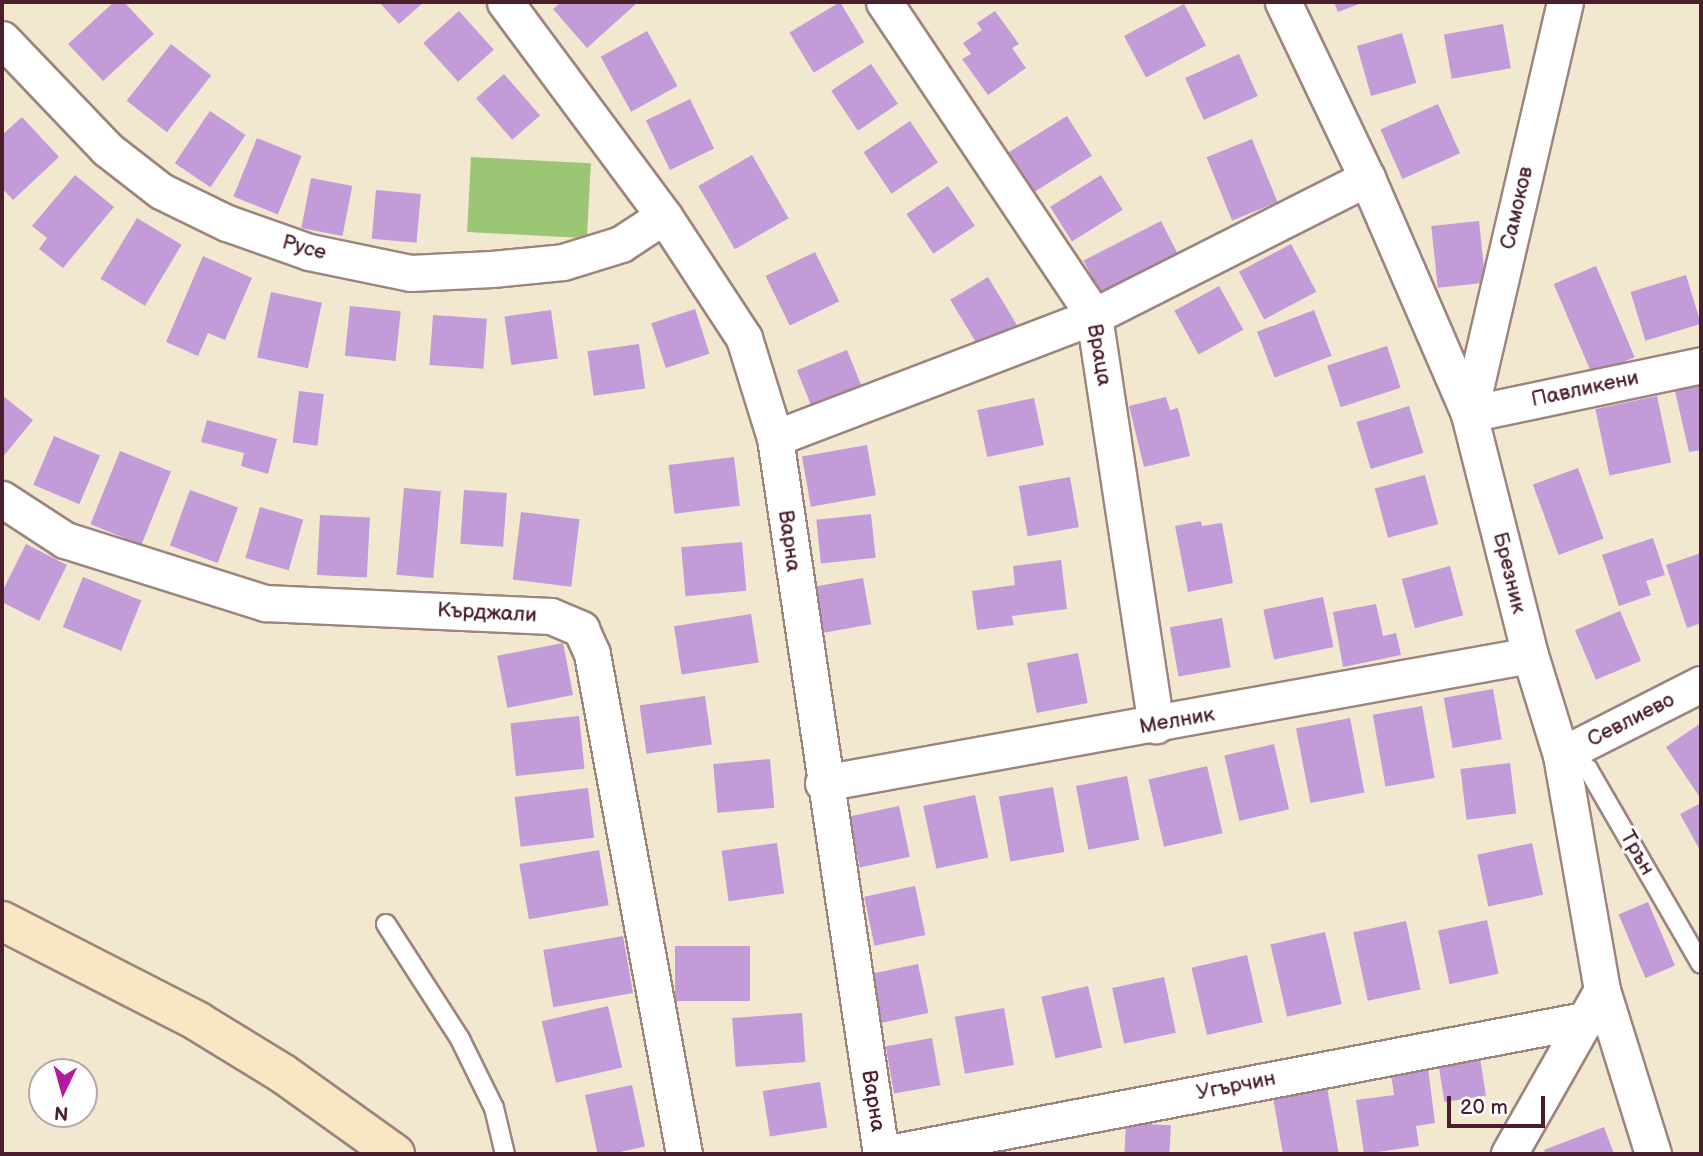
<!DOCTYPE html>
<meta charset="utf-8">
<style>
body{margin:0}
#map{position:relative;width:1703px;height:1156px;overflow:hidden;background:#f2e8d0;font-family:"Balsamiq Sans",sans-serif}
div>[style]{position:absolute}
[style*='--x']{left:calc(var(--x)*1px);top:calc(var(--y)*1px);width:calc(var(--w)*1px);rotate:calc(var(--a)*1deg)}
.green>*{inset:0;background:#9bc775;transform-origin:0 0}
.building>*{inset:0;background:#c29bd8;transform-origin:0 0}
.roads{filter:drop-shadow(2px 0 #9e847e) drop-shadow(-2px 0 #9e847e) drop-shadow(0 2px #9e847e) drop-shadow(0 -2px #9e847e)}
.lane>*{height:18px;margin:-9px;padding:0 9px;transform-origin:9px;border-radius:9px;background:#fff}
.street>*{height:35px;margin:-17.5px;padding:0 17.5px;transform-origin:17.5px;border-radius:17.5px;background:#fff}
.secondary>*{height:38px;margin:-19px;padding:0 19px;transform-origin:19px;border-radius:19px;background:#f9e7c3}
span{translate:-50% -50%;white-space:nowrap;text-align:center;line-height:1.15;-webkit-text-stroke:6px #fff;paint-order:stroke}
.street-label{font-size:21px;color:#4a1f2b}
.frame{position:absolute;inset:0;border:4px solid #4a1f2b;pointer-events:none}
.north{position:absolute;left:28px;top:1058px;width:70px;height:70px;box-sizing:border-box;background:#fff;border:2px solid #b7a5aa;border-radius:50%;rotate:185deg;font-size:19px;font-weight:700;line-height:28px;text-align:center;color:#4a1f2b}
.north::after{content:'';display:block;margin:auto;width:24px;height:32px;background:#b5179e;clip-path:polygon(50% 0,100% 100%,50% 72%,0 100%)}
.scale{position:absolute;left:1447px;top:1096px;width:98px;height:32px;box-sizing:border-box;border:4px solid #4a1f2b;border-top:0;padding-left:9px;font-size:21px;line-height:24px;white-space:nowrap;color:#4a1f2b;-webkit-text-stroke:5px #fff;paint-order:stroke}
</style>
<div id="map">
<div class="green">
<div style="left:471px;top:157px;width:120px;height:75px;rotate:3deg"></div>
</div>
<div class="building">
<div style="clip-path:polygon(114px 2px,124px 2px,154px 34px,103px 81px,68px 44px)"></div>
<div style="clip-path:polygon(379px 2px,424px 2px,399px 24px)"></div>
<div style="clip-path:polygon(561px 2px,638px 2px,587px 48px,553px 9px)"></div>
<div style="left:840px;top:2px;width:47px;height:59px;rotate:59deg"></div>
<div style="clip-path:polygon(1334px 2px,1364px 2px,1338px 12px)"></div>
<div style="left:1184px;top:4px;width:47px;height:68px;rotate:62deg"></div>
<div style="left:459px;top:11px;width:52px;height:48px;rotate:48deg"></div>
<div style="clip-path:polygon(995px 11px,1019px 44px,1012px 48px,1026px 68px,988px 95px,962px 59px,971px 54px,963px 43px,982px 30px,977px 23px)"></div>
<div style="left:1503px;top:24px;width:45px;height:60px;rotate:80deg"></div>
<div style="left:647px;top:31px;width:63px;height:53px;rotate:61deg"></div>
<div style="left:1402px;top:33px;width:52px;height:47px;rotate:74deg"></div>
<div style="left:171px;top:44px;width:51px;height:72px;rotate:38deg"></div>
<div style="left:1239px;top:54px;width:46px;height:59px;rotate:66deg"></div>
<div style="left:871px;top:64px;width:48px;height:48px;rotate:56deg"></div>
<div style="left:504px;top:74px;width:55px;height:37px;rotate:49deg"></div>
<div style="left:690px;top:99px;width:55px;height:49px;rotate:64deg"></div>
<div style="left:1438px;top:104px;width:54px;height:63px;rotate:66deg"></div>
<div style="left:210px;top:111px;width:43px;height:63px;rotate:34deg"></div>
<div style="left:1067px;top:116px;width:47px;height:70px;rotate:58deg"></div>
<div style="clip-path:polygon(22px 117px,59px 157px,13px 200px,2px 188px,2px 135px)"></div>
<div style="left:910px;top:121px;width:50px;height:56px;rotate:56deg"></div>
<div style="left:257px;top:138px;width:48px;height:63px;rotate:22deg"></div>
<div style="left:1252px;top:139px;width:68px;height:49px;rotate:68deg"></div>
<div style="left:752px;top:155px;width:73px;height:62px;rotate:60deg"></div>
<div style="clip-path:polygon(75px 175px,114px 207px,63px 268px,39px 249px,47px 238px,32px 226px)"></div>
<div style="left:1101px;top:175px;width:41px;height:60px;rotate:58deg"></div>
<div style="left:311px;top:178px;width:42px;height:51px;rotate:11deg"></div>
<div style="left:948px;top:186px;width:48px;height:50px;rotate:56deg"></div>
<div style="left:376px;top:190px;width:45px;height:49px;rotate:5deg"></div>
<div style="left:137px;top:218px;width:52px;height:71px;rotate:31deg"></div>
<div style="left:1161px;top:221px;width:51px;height:87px;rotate:63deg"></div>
<div style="left:1479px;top:221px;width:62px;height:48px;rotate:84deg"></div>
<div style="left:1291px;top:244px;width:54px;height:59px;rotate:62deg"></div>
<div style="left:815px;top:252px;width:55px;height:55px;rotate:64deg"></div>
<div style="clip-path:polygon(203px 256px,252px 278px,225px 340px,208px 333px,198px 356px,166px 342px)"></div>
<div style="left:1596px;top:266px;width:99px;height:46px;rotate:67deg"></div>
<div style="left:1686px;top:275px;width:51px;height:58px;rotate:73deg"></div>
<div style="left:988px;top:277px;width:57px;height:44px;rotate:59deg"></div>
<div style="left:1219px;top:286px;width:50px;height:51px;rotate:61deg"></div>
<div style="left:271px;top:292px;width:52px;height:67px;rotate:12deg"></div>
<div style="left:350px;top:306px;width:51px;height:50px;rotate:6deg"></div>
<div style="left:695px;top:309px;width:47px;height:46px;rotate:72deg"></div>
<div style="left:551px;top:310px;width:49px;height:47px;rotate:82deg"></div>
<div style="left:1314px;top:310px;width:49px;height:61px;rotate:69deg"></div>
<div style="left:433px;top:315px;width:54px;height:50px;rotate:4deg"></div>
<div style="left:639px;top:344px;width:45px;height:52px;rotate:82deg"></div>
<div style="left:1387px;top:346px;width:44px;height:63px;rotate:72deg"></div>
<div style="left:847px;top:350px;width:48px;height:54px;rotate:68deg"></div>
<div style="clip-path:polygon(1701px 382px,1701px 450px,1689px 452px,1674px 387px)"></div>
<div style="left:299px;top:391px;width:25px;height:52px;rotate:7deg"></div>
<div style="clip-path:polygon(2px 395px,33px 420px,2px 458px)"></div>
<div style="left:1657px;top:396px;width:68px;height:63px;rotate:78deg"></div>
<div style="clip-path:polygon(1166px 397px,1170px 410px,1178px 408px,1190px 456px,1144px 467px,1129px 406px)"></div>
<div style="left:1034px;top:398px;width:48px;height:58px;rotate:78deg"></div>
<div style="left:1409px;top:406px;width:49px;height:55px;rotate:73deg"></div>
<div style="clip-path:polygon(207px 420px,277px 439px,268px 474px,241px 466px,244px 453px,201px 442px)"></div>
<div style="left:54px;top:436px;width:50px;height:53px;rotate:23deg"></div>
<div style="left:867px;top:445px;width:51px;height:66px;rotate:80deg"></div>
<div style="left:120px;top:451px;width:55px;height:79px;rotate:22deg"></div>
<div style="left:734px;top:457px;width:49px;height:66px;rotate:83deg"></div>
<div style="left:1578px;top:468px;width:75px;height:48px;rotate:70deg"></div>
<div style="left:1425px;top:475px;width:51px;height:52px;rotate:75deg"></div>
<div style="left:1070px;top:477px;width:51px;height:52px;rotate:80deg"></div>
<div style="left:404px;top:488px;width:37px;height:87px;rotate:5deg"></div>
<div style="left:190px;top:490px;width:51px;height:59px;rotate:20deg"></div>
<div style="left:464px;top:490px;width:43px;height:54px;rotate:4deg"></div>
<div style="left:260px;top:507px;width:45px;height:53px;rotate:16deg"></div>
<div style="left:521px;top:512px;width:59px;height:68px;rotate:7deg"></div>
<div style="left:871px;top:514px;width:44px;height:55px;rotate:84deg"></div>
<div style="left:320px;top:515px;width:50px;height:60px;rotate:3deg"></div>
<div style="clip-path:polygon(1201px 521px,1202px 526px,1222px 523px,1233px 583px,1188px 592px,1175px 526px)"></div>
<div style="clip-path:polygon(1653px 538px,1665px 575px,1646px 581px,1651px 595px,1619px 606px,1602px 555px)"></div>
<div style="left:742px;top:542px;width:49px;height:61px;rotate:85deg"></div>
<div style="clip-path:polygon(26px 544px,67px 565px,39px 621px,2px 602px,2px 592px)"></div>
<div style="clip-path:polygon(1701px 553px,1701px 623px,1687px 628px,1666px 565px)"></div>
<div style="clip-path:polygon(1061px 560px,1067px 609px,1012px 616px,1014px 625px,977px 630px,972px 591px,1015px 585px,1013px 566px)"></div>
<div style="left:1450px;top:566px;width:51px;height:50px;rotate:75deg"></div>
<div style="left:83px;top:577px;width:63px;height:54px;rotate:22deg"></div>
<div style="left:863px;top:578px;width:47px;height:50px;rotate:80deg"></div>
<div style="left:1323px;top:597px;width:51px;height:61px;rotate:78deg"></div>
<div style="clip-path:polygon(1376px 604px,1383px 636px,1396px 633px,1401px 655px,1343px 667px,1333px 612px)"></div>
<div style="left:1620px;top:611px;width:54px;height:49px;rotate:67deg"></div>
<div style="left:751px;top:614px;width:49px;height:78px;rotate:81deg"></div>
<div style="left:1222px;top:618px;width:50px;height:53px;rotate:80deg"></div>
<div style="left:563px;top:643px;width:53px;height:67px;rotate:79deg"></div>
<div style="left:1078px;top:653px;width:51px;height:52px;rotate:79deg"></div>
<div style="left:1493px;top:689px;width:51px;height:50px;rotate:80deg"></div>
<div style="left:705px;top:696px;width:49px;height:66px;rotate:82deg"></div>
<div style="left:1422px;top:706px;width:73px;height:50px;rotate:80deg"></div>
<div style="left:579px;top:716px;width:53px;height:69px;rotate:84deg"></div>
<div style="left:1350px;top:718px;width:76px;height:55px;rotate:79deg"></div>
<div style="clip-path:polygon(1701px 723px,1701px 794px,1699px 796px,1666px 747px)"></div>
<div style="left:1274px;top:744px;width:67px;height:51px;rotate:77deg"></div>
<div style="left:770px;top:759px;width:49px;height:57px;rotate:85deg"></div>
<div style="left:1510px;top:763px;width:51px;height:50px;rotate:83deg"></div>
<div style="left:1207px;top:766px;width:69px;height:60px;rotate:77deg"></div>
<div style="left:1127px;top:776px;width:65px;height:52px;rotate:79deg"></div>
<div style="left:1053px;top:787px;width:66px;height:55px;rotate:80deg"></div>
<div style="left:588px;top:788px;width:50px;height:74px;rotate:83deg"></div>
<div style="left:975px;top:795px;width:64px;height:53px;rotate:78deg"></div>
<div style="clip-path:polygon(1701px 803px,1701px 852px,1680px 814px)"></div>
<div style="left:899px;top:806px;width:52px;height:51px;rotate:78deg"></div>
<div style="left:777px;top:843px;width:51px;height:56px;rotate:82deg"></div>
<div style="left:1532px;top:843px;width:53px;height:56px;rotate:78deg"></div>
<div style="left:599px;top:850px;width:56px;height:81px;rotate:80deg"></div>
<div style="left:915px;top:886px;width:50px;height:52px;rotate:78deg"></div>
<div style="left:1648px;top:902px;width:69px;height:32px;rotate:67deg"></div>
<div style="left:1487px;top:920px;width:55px;height:50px;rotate:78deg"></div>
<div style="left:1406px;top:921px;width:70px;height:54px;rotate:78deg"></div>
<div style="left:1325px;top:932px;width:74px;height:56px;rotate:77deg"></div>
<div style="left:623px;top:936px;width:58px;height:81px;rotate:80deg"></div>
<div style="left:675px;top:946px;width:75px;height:55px"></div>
<div style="left:1247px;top:955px;width:69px;height:57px;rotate:77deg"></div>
<div style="left:918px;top:964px;width:50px;height:51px;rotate:78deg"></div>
<div style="left:1164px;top:977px;width:57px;height:53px;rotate:78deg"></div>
<div style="left:1088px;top:986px;width:63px;height:48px;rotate:77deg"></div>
<div style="left:608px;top:1006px;width:63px;height:68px;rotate:77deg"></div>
<div style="left:1004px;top:1008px;width:58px;height:50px;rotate:80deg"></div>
<div style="left:802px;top:1013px;width:49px;height:70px;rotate:86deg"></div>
<div style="left:932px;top:1038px;width:48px;height:47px;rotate:80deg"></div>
<div style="left:1480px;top:1058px;width:38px;height:42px;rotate:81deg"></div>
<div style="clip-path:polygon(1428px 1068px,1435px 1123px,1416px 1126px,1419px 1146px,1364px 1154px,1356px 1100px,1394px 1095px,1391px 1073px)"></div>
<div style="left:820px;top:1082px;width:46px;height:58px;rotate:81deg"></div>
<div style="left:632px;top:1085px;width:63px;height:48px;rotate:78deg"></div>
<div style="left:1327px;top:1087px;width:66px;height:55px;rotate:80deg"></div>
<div style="left:1126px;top:1123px;width:45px;height:31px;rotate:3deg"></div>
<div style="clip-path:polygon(1604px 1127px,1614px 1154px,1546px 1154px,1544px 1150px)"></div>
</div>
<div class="roads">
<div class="lane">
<div style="--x:1561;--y:755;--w:30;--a:27"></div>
<div style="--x:1588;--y:769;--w:225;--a:59.9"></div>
<div style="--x:386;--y:924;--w:137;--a:57.2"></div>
<div style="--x:460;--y:1039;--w:77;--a:63.8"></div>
<div style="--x:494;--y:1108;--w:47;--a:76.6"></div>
</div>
<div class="street">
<div style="--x:505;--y:2;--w:267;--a:53.4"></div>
<div style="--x:664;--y:216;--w:146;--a:56.7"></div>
<div style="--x:744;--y:338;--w:105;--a:72.8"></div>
<div style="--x:775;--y:438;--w:724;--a:81.58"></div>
<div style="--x:884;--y:2;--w:378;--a:56.2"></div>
<div style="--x:1094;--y:316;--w:414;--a:81.4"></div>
<div style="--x:1283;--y:2;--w:195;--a:64.5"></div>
<div style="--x:1367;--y:178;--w:257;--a:66.6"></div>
<div style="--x:1469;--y:414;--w:249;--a:75.8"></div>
<div style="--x:1530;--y:655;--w:105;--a:72.8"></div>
<div style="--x:1561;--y:755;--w:239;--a:80.1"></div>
<div style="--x:1602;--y:990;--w:189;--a:119.6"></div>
<div style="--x:1565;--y:2;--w:423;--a:103.1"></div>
<div style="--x:1469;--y:414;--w:237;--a:-11.9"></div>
<div style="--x:2;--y:39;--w:152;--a:46.3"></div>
<div style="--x:107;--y:149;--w:68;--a:37.9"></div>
<div style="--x:161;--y:191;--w:73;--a:25.9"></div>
<div style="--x:227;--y:223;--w:87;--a:19.5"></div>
<div style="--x:309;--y:252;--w:103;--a:11.7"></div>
<div style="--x:410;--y:273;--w:82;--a:-2.8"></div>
<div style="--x:492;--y:269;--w:71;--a:-5.6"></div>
<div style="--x:563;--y:262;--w:61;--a:-17.2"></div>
<div style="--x:621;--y:244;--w:51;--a:-33.1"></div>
<div style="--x:775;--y:438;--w:342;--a:-20.9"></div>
<div style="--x:1094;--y:316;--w:306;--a:-26.8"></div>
<div style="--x:2;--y:499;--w:75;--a:33.1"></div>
<div style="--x:65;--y:540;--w:210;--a:17.5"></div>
<div style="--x:265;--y:603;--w:286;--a:2.6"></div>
<div style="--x:551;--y:616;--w:33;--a:23"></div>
<div style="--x:581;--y:629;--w:27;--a:66"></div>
<div style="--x:592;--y:654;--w:508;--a:79.57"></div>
<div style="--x:1561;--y:755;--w:157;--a:-26.9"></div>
<div style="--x:823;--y:783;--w:718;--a:-10.26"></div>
<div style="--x:1602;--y:990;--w:172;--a:72.7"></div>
<div style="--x:884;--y:1154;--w:718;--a:-10.84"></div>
</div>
<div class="secondary">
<div style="--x:2;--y:921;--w:219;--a:27.1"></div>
<div style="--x:197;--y:1021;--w:100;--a:31.5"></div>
<div style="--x:282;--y:1073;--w:139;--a:35.6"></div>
</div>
</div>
<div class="street-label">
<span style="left:1517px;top:208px;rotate:-77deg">Самоков</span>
<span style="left:304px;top:248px;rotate:16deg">Русе</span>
<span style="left:1099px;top:355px;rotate:80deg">Враца</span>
<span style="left:1585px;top:389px;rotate:-12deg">Павликени</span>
<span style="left:789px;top:541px;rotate:82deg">Варна</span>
<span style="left:1509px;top:573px;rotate:76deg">Брезник</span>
<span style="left:487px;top:613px;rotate:3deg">Кърджали</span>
<span style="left:1631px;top:720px;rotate:-27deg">Севлиево</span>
<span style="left:1177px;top:721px;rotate:-10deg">Мелник</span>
<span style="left:1637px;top:853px;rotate:60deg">Трън</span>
<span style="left:1236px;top:1086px;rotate:-11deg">Угърчин</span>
<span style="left:873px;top:1101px;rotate:81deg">Варна</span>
</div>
<div class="frame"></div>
<div class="north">N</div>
<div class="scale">20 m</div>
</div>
